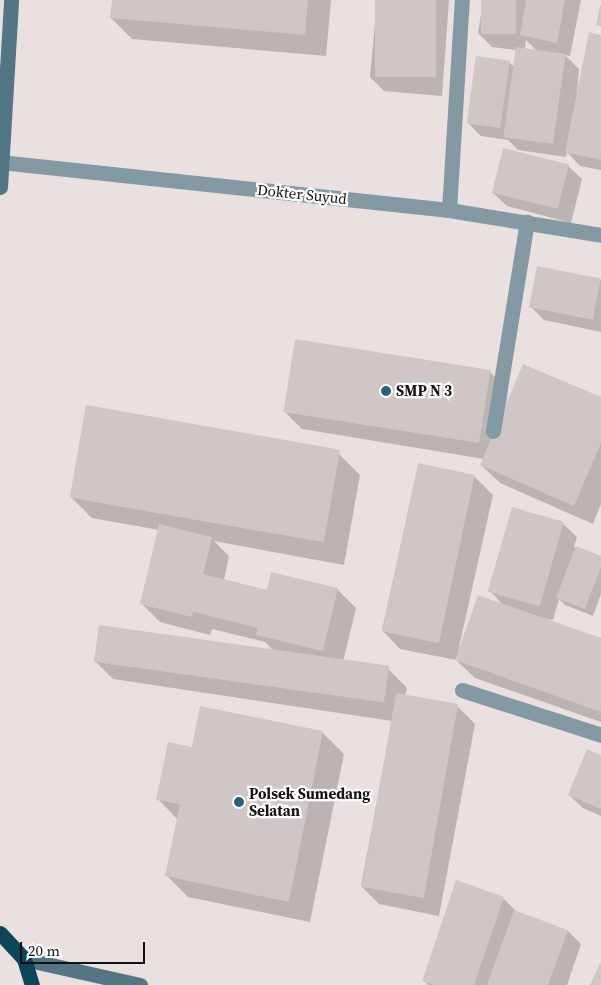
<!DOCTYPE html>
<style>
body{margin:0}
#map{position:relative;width:601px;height:985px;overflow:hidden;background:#ebe0e0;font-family:"Source Serif 4",serif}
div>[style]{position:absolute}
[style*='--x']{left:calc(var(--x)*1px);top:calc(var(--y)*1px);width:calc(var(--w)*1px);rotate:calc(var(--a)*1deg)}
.shadow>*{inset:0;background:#0003}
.building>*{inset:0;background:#d1c6c6;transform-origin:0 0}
.street>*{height:15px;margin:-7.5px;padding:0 7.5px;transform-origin:7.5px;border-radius:7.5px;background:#8399a4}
.secondary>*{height:15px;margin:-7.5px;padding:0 7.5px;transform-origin:7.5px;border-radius:7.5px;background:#547584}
.highway>*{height:15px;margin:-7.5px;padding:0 7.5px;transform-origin:7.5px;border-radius:7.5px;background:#0c455a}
.dots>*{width:14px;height:14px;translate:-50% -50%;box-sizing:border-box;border:2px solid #fff;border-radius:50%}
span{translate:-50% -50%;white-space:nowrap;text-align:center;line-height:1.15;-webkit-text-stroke:4.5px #fff;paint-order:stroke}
.street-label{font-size:15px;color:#151111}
.poi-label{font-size:15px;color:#151111;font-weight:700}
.left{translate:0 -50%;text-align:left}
.scale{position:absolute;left:20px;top:942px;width:125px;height:22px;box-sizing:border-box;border:2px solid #151111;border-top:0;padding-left:6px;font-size:15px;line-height:18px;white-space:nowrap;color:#151111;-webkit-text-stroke:4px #fff;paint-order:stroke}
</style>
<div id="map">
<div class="shadow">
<div style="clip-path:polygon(113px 0,331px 0,326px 56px,132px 39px,111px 18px)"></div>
<div style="clip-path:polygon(377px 0,449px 0,442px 96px,384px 91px,370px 77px)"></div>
<div style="clip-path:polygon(evenodd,483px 0,581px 0,570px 56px,565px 55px,579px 69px,576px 105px,601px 36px,601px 170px,580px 166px,567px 152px,566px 157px,518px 150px,508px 140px,481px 136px,468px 123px,509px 62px,514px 67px,517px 50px,492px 47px,478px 33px,483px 0,526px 40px,537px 51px,525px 49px,526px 40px)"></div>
<div style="clip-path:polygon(568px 166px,582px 179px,571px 223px,507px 206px,493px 193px)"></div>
<div style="clip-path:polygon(601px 280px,601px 332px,544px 320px,530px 306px)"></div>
<div style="clip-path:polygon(490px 372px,508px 390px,506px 405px,601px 399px,601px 504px,593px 524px,500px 483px,481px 465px,484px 459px,302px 429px,284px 411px)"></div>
<div style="clip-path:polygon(339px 454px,360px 475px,344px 565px,214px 541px,229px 556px,224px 580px,267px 591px,272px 574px,338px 590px,356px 608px,343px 662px,388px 669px,407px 688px,405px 696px,457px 706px,475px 724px,439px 916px,379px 904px,361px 886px,392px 721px,113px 679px,95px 661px,275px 652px,265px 642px,212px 629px,210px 635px,160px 622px,142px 604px,159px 530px,92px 518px,71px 497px)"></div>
<div style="clip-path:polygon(419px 464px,475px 477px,493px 495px,459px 647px,503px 605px,490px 591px,563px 524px,577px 537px,574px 547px,601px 558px,601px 594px,593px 616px,565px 605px,559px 599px,553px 620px,538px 617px,601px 640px,601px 722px,475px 678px,456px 660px,400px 649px,382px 630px)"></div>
<div style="clip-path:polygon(323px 733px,344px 754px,310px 922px,188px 897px,167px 876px,178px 820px,158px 799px,193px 748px)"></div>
<div style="clip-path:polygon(601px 756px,601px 816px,583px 808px,569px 795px)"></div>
<div style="clip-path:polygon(503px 898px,517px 912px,568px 931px,581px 944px,567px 985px,428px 985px,424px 981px)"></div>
</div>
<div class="building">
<div style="clip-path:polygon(112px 0,308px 0,305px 35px,110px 18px)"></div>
<div style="left:375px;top:0;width:61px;height:77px"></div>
<div style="left:481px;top:0;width:35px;height:34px"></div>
<div style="clip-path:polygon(526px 0,565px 0,557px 43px,520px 35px)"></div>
<div style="clip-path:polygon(600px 6px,601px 6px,601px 26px,596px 25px)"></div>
<div style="clip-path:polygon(589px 32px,601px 35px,601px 160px,565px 152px)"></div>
<div style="left:516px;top:47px;width:50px;height:91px;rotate:8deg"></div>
<div style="left:476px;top:56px;width:34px;height:68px;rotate:8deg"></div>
<div style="left:503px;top:148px;width:68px;height:46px;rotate:14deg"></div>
<div style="left:537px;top:266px;width:65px;height:42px;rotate:11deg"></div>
<div style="left:295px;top:339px;width:198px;height:74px;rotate:9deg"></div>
<div style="clip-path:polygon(523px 364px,601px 397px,601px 443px,574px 506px,480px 465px)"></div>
<div style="left:86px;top:405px;width:258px;height:94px;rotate:10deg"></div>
<div style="left:418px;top:463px;width:58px;height:172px;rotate:12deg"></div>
<div style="left:512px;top:507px;width:54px;height:88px;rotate:16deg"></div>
<div style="clip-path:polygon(159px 524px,212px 537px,203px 574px,267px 590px,271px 572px,338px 588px,323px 651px,256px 635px,258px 628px,193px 612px,192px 617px,140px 604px)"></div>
<div style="clip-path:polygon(576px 546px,601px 556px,601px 568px,585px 609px,556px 598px)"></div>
<div style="clip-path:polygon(478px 595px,601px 638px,601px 712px,455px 660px)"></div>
<div style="left:99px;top:625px;width:293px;height:37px;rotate:8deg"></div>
<div style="left:396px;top:693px;width:63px;height:197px;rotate:10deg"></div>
<div style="clip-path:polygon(200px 706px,323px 731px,289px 902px,165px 876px,180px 804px,156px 800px,168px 742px,192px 747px)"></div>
<div style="clip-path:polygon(587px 749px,601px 755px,601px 809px,568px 795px)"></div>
<div style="clip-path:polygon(456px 880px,504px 897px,474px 985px,434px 985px,422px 981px)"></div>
<div style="clip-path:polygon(514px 910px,568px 930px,548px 985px,487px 985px)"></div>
<div style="clip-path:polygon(601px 961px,601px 985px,590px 985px)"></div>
</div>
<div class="street">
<div style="--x:0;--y:162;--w:452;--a:6.1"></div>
<div style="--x:449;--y:210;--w:154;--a:9.3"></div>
<div style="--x:449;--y:210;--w:210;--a:-86.5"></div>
<div style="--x:493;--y:431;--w:212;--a:-80.8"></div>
<div style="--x:462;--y:690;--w:146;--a:17.9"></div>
</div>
<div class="secondary">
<div style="--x:0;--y:187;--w:187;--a:-86.6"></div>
<div style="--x:24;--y:959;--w:119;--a:12.6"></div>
</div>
<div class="highway">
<div style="--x:0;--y:933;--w:35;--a:47"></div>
<div style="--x:24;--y:959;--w:27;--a:73"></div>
</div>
<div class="dots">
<div style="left:386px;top:391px;background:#27627a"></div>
<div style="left:239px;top:802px;background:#27627a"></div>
</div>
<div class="street-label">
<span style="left:302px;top:194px;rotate:6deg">Dokter Suyud</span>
</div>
<div class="poi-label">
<span class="left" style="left:396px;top:391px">SMP N 3</span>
<span class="left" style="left:249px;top:802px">Polsek Sumedang<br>Selatan</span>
</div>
<div class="scale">20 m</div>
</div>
